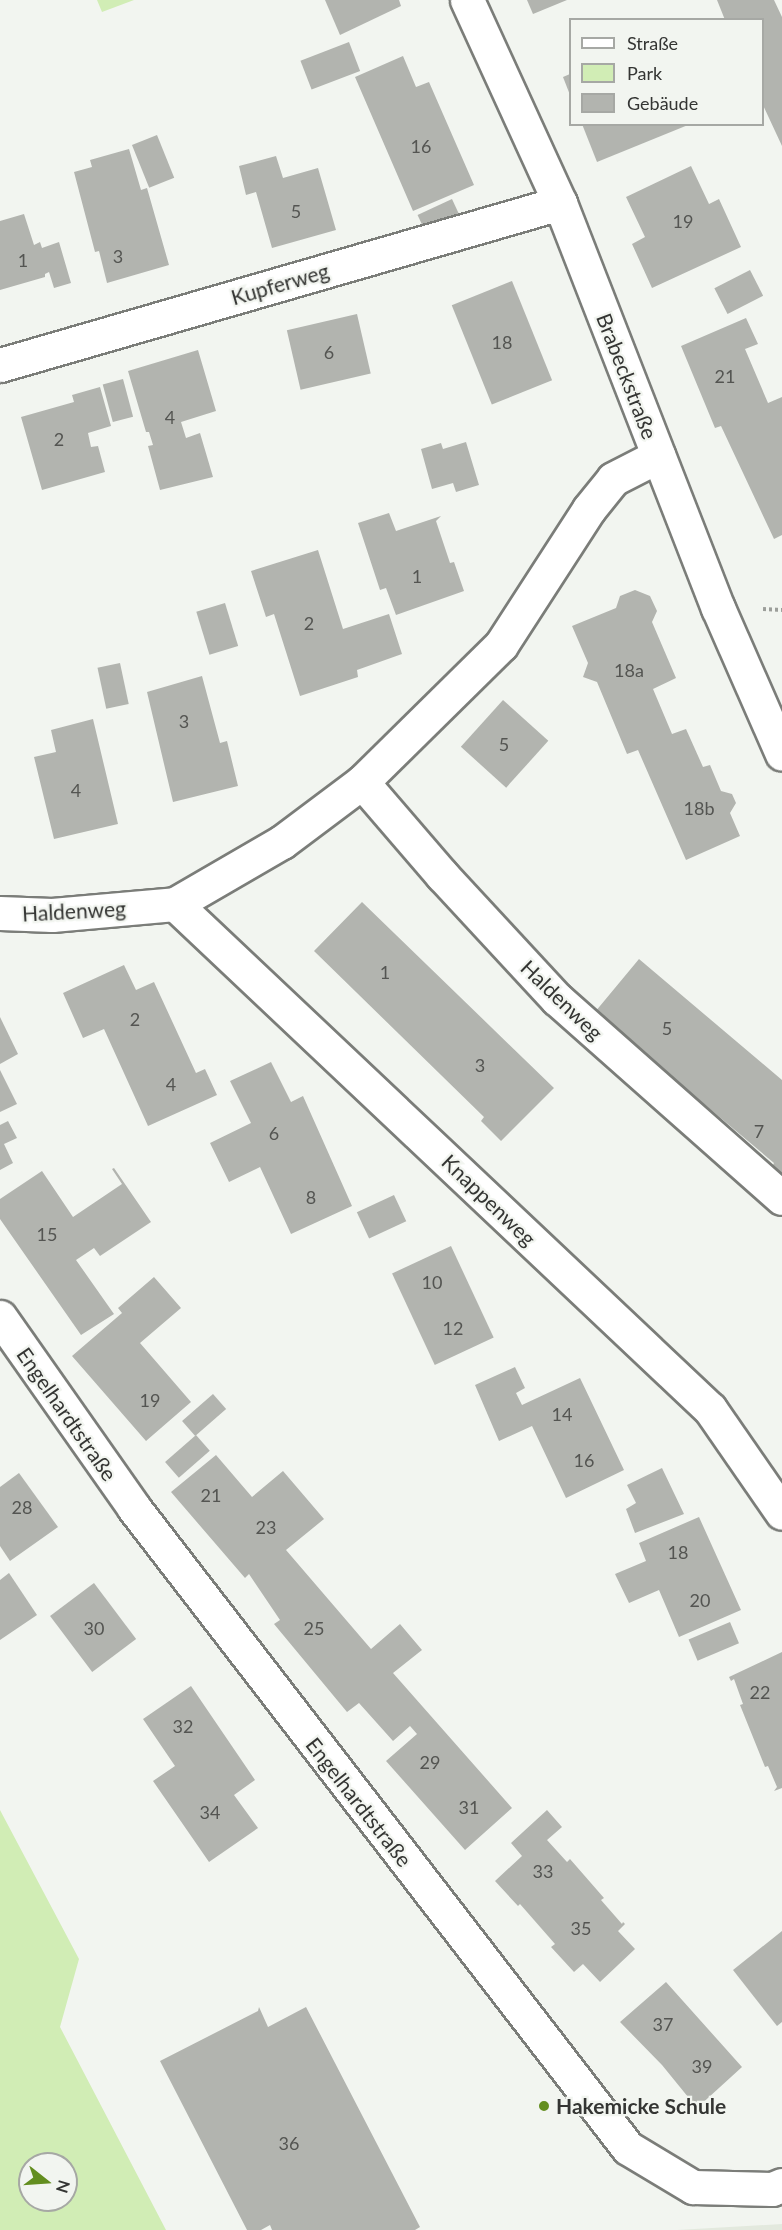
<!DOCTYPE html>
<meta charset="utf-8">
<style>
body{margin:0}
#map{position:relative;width:782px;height:2230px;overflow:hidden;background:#f2f5f0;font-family:Lato,sans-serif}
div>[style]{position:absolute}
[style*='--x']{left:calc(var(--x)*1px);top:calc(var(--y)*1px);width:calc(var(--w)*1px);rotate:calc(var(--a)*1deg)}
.built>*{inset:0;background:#e3e9de}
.green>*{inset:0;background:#d1edb5}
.building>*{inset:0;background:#b2b4af;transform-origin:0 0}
.path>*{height:4px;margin-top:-2px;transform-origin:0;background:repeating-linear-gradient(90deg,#9c9e9a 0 3px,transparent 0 6px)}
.roads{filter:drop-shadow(2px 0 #7b7d79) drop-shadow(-2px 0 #7b7d79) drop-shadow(0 2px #7b7d79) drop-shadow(0 -2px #7b7d79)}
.minor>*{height:33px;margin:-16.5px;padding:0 16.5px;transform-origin:16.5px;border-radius:16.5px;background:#fff}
.dots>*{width:16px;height:16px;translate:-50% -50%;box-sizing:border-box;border:3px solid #f2f5f0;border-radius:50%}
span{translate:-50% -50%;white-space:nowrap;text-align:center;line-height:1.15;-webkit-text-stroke:4.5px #f2f5f0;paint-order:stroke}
.number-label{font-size:18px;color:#545552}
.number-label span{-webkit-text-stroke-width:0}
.street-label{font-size:21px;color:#343533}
.poi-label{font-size:21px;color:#343533;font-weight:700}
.left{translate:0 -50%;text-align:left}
.legend{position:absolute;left:569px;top:18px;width:195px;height:108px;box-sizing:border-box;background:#f2f5f0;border:2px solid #a6a8a4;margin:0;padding:8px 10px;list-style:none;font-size:18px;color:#343533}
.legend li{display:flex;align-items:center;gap:12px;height:30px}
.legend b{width:30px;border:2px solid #a6a8a4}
.north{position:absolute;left:18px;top:2152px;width:60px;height:60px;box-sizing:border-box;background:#f2f5f0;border:2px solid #a6a8a4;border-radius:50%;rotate:107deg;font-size:16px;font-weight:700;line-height:24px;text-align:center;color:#343533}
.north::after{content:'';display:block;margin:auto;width:21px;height:27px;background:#638e1f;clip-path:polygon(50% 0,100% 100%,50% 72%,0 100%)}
</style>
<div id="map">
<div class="built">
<div style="clip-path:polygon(782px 2224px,782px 2230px,677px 2230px)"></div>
</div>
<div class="green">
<div style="clip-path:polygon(97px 0,134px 0,102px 12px)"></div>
<div style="clip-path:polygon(evenodd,0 1810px,79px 1959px,60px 2027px,166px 2230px,0 2230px,0 1810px,30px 2164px,66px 2164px,66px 2200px,30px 2200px,30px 2164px)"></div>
</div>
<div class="building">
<div style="clip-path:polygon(325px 0,399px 0,401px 6px,340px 35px)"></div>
<div style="clip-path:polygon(527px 0,567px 0,533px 14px)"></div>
<div style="clip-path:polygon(717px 0,774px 0,782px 17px,782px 146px,762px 103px,762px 20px,725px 20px)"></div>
<div style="left:349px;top:42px;width:31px;height:52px;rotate:69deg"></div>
<div style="clip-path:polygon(403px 56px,416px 87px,429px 82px,474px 185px,413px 211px,355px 77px)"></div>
<div style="clip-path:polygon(570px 74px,570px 95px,563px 77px)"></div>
<div style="clip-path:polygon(582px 124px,688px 124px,688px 125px,597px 162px)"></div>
<div style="left:157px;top:135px;width:46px;height:27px;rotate:68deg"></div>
<div style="clip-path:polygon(129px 149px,141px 190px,147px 188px,169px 265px,107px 283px,99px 251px,95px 252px,74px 172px,92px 167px,90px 160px)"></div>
<div style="clip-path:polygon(276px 156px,283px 178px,318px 168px,336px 230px,272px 248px,256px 192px,246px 195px,239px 166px)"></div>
<div style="clip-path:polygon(691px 166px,709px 204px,719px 199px,741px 247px,652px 288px,632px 244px,645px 237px,626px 197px)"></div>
<div style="left:452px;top:199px;width:17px;height:38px;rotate:65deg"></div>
<div style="clip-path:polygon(24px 214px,34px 245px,40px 242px,42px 248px,59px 242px,71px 283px,54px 288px,49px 272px,45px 274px,45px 277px,0 290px,0 221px)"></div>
<div style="left:750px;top:270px;width:29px;height:40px;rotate:63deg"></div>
<div style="left:512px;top:281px;width:107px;height:65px;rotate:68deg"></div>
<div style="left:357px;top:314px;width:61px;height:72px;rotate:77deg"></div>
<div style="clip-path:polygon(746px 318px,758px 344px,745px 349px,768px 403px,782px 397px,782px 535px,774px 539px,721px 426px,715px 428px,681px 346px)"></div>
<div style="clip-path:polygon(198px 350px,216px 411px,181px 422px,186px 438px,200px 433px,213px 477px,160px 490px,148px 446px,153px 445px,149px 432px,146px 432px,128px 371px)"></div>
<div style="left:123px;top:379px;width:39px;height:21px;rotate:75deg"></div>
<div style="clip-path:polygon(100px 387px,111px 426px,88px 433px,91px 447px,98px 446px,105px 472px,42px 490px,21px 417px,74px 402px,72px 395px)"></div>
<div style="clip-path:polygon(466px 442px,479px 485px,456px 492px,453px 483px,432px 489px,421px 449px,441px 443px,443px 449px)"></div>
<div style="clip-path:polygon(389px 513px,396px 531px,441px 516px,436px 521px,450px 563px,454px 562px,464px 591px,396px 615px,386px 588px,380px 590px,358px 523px)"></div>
<div style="clip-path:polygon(318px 550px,343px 629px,389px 614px,402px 654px,357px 670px,358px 677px,300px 696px,274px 614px,266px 617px,251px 571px)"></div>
<div style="clip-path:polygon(635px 590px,650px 596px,657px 611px,652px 622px,676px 678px,653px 689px,672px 734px,686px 729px,703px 767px,710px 765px,721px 791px,732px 794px,736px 803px,730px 813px,740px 836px,686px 860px,638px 750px,627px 754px,597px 682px,583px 677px,588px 663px,572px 626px,616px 608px,620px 596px)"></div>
<div style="left:225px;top:603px;width:45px;height:30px;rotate:73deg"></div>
<div style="left:120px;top:663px;width:42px;height:23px;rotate:78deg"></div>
<div style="clip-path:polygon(202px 676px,220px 743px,227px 741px,238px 786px,173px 802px,147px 692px)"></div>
<div style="left:503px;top:700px;width:61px;height:63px;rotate:42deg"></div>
<div style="clip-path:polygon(93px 719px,118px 824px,54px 839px,34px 757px,56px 752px,51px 730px)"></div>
<div style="clip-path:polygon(362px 902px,554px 1088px,501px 1141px,481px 1121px,484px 1117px,314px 951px)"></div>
<div style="clip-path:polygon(639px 959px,782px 1080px,782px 1175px,772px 1167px,774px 1163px,595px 1012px)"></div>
<div style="clip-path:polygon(124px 965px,136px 990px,154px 982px,196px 1073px,205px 1069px,217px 1095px,148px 1126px,104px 1029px,83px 1038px,63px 993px)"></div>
<div style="clip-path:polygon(0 1017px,18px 1054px,0 1064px)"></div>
<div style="clip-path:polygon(271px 1062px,291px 1102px,303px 1096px,352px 1206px,291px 1234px,260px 1167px,229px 1182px,210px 1143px,251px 1123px,230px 1081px)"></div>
<div style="clip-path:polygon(0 1070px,17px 1104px,0 1112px)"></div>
<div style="clip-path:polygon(8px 1121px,17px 1138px,4px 1144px,13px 1163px,0 1170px,0 1125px)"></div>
<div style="clip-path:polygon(114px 1168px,151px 1222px,100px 1256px,94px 1248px,76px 1260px,114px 1314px,81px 1335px,0 1219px,0 1199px,42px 1171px,73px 1217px,122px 1184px,112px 1169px)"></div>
<div style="left:394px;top:1195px;width:29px;height:41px;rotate:65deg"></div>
<div style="left:451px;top:1246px;width:101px;height:65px;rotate:65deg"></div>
<div style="clip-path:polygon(154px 1277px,181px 1308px,140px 1343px,191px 1402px,146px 1441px,72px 1356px,122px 1313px,118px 1308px)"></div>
<div style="clip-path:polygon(515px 1367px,525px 1388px,516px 1393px,522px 1405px,580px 1378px,624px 1470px,566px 1498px,532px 1426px,499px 1441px,475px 1385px)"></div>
<div style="left:213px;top:1394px;width:20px;height:41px;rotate:49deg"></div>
<div style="left:196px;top:1435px;width:21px;height:41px;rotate:49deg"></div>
<div style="clip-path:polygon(216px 1455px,252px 1497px,283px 1471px,324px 1519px,286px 1550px,371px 1649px,400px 1624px,422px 1650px,393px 1673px,512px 1808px,465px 1850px,386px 1761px,417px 1734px,410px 1726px,393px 1741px,359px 1703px,347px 1712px,274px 1624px,280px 1620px,249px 1574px,245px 1578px,171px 1492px)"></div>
<div style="clip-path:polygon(662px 1468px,684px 1514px,635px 1533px,626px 1509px,636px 1503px,627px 1485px)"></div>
<div style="clip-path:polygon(19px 1473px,58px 1527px,10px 1561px,0 1546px,0 1487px)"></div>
<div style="clip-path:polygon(699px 1517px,741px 1610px,679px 1637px,659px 1590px,629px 1603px,615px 1574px,646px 1561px,639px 1543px)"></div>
<div style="clip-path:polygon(9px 1573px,37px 1615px,0 1640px,0 1580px)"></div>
<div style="left:94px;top:1583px;width:70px;height:55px;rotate:53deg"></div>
<div style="left:730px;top:1622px;width:23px;height:45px;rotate:67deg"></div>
<div style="clip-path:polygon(782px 1652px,782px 1788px,774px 1791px,777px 1787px,768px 1766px,765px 1767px,740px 1705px,743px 1704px,734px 1679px,731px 1681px,729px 1677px)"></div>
<div style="clip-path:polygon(191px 1686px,255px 1780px,234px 1795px,258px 1828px,209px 1862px,153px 1781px,175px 1766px,143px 1719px)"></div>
<div style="clip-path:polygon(547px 1810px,562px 1827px,547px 1840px,567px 1862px,570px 1859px,604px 1898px,601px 1900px,622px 1924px,623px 1922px,625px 1924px,618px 1931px,635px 1949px,600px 1982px,583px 1964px,574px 1972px,551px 1947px,555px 1944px,520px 1904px,518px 1906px,495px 1881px,522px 1856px,511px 1843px)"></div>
<div style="clip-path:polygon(782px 1931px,782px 2022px,777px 2026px,733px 1970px)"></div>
<div style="clip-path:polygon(666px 1982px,742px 2067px,697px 2108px,662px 2065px,620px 2022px)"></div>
<div style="clip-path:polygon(259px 2007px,268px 2027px,306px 2007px,420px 2227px,415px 2230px,272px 2230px,270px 2225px,261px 2230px,247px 2230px,160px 2061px,258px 2011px)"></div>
</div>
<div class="path">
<div style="--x:763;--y:609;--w:19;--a:3"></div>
</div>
<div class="roads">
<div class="minor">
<div style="--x:467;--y:0;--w:223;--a:65.4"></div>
<div style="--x:560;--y:203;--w:435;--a:68.7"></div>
<div style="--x:718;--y:608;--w:159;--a:66.3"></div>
<div style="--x:0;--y:365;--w:583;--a:-16.13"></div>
<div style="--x:362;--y:782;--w:123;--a:49.3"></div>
<div style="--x:442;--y:875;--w:169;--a:47.2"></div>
<div style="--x:557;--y:999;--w:300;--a:41.5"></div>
<div style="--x:175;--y:904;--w:736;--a:43.35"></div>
<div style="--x:710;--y:1409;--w:126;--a:55.3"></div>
<div style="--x:0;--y:913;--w:52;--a:2.2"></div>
<div style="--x:52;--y:915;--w:123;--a:-5.1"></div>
<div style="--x:175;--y:904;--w:124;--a:-30.1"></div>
<div style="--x:282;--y:842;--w:100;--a:-36.9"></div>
<div style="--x:362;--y:782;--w:195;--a:-44.6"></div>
<div style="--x:501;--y:645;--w:162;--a:-57.1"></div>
<div style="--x:589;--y:509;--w:38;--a:-51"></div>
<div style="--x:613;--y:479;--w:51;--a:-27.1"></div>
<div style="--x:0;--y:1317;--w:233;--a:54.9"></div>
<div style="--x:134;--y:1508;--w:808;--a:52.34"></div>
<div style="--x:628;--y:2148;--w:76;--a:31"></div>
<div style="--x:693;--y:2187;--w:79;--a:1.5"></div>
<div style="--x:772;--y:2189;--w:11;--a:-22"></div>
</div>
</div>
<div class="dots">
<div style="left:544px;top:2106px;background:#638e1f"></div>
</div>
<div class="number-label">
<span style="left:421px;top:146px">16</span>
<span style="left:296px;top:211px">5</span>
<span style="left:683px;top:221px">19</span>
<span style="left:118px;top:256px">3</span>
<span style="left:23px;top:260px">1</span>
<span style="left:502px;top:342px">18</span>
<span style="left:329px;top:352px">6</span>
<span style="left:725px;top:376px">21</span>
<span style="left:170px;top:417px">4</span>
<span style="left:59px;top:439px">2</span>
<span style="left:417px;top:576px">1</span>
<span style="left:309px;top:623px">2</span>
<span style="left:629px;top:670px">18a</span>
<span style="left:184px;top:721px">3</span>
<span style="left:504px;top:744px">5</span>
<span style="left:76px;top:790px">4</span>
<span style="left:699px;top:808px">18b</span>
<span style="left:385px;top:972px">1</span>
<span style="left:135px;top:1019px">2</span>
<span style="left:667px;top:1028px">5</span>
<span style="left:480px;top:1065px">3</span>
<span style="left:171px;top:1084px">4</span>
<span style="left:759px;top:1131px">7</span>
<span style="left:274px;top:1133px">6</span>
<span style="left:311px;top:1197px">8</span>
<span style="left:47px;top:1234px">15</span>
<span style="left:432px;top:1282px">10</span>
<span style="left:453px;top:1328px">12</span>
<span style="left:150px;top:1400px">19</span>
<span style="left:562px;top:1414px">14</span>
<span style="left:584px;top:1460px">16</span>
<span style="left:211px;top:1495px">21</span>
<span style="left:22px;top:1507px">28</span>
<span style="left:266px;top:1527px">23</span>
<span style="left:678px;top:1552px">18</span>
<span style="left:700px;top:1600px">20</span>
<span style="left:94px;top:1628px">30</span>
<span style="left:314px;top:1628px">25</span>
<span style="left:760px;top:1692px">22</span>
<span style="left:183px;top:1726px">32</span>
<span style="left:430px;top:1762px">29</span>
<span style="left:469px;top:1807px">31</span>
<span style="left:210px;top:1812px">34</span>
<span style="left:543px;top:1871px">33</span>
<span style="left:581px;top:1928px">35</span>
<span style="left:663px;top:2024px">37</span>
<span style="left:702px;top:2066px">39</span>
<span style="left:289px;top:2143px">36</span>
</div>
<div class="street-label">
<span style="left:280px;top:284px;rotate:-16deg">Kupferweg</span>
<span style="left:627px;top:376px;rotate:69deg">Brabeckstraße</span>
<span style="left:74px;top:911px;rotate:-3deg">Haldenweg</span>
<span style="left:562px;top:1000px;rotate:44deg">Haldenweg</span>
<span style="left:489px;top:1200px;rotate:44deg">Knappenweg</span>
<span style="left:67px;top:1414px;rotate:55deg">Engelhardtstraße</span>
<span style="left:359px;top:1802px;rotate:52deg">Engelhardtstraße</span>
</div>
<div class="poi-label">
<span class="left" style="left:556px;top:2106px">Hakemicke Schule</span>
</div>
<ul class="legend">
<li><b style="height:8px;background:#fff"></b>Straße</li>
<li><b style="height:16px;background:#d1edb5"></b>Park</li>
<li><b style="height:16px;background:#b2b4af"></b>Gebäude</li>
</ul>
<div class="north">N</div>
</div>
